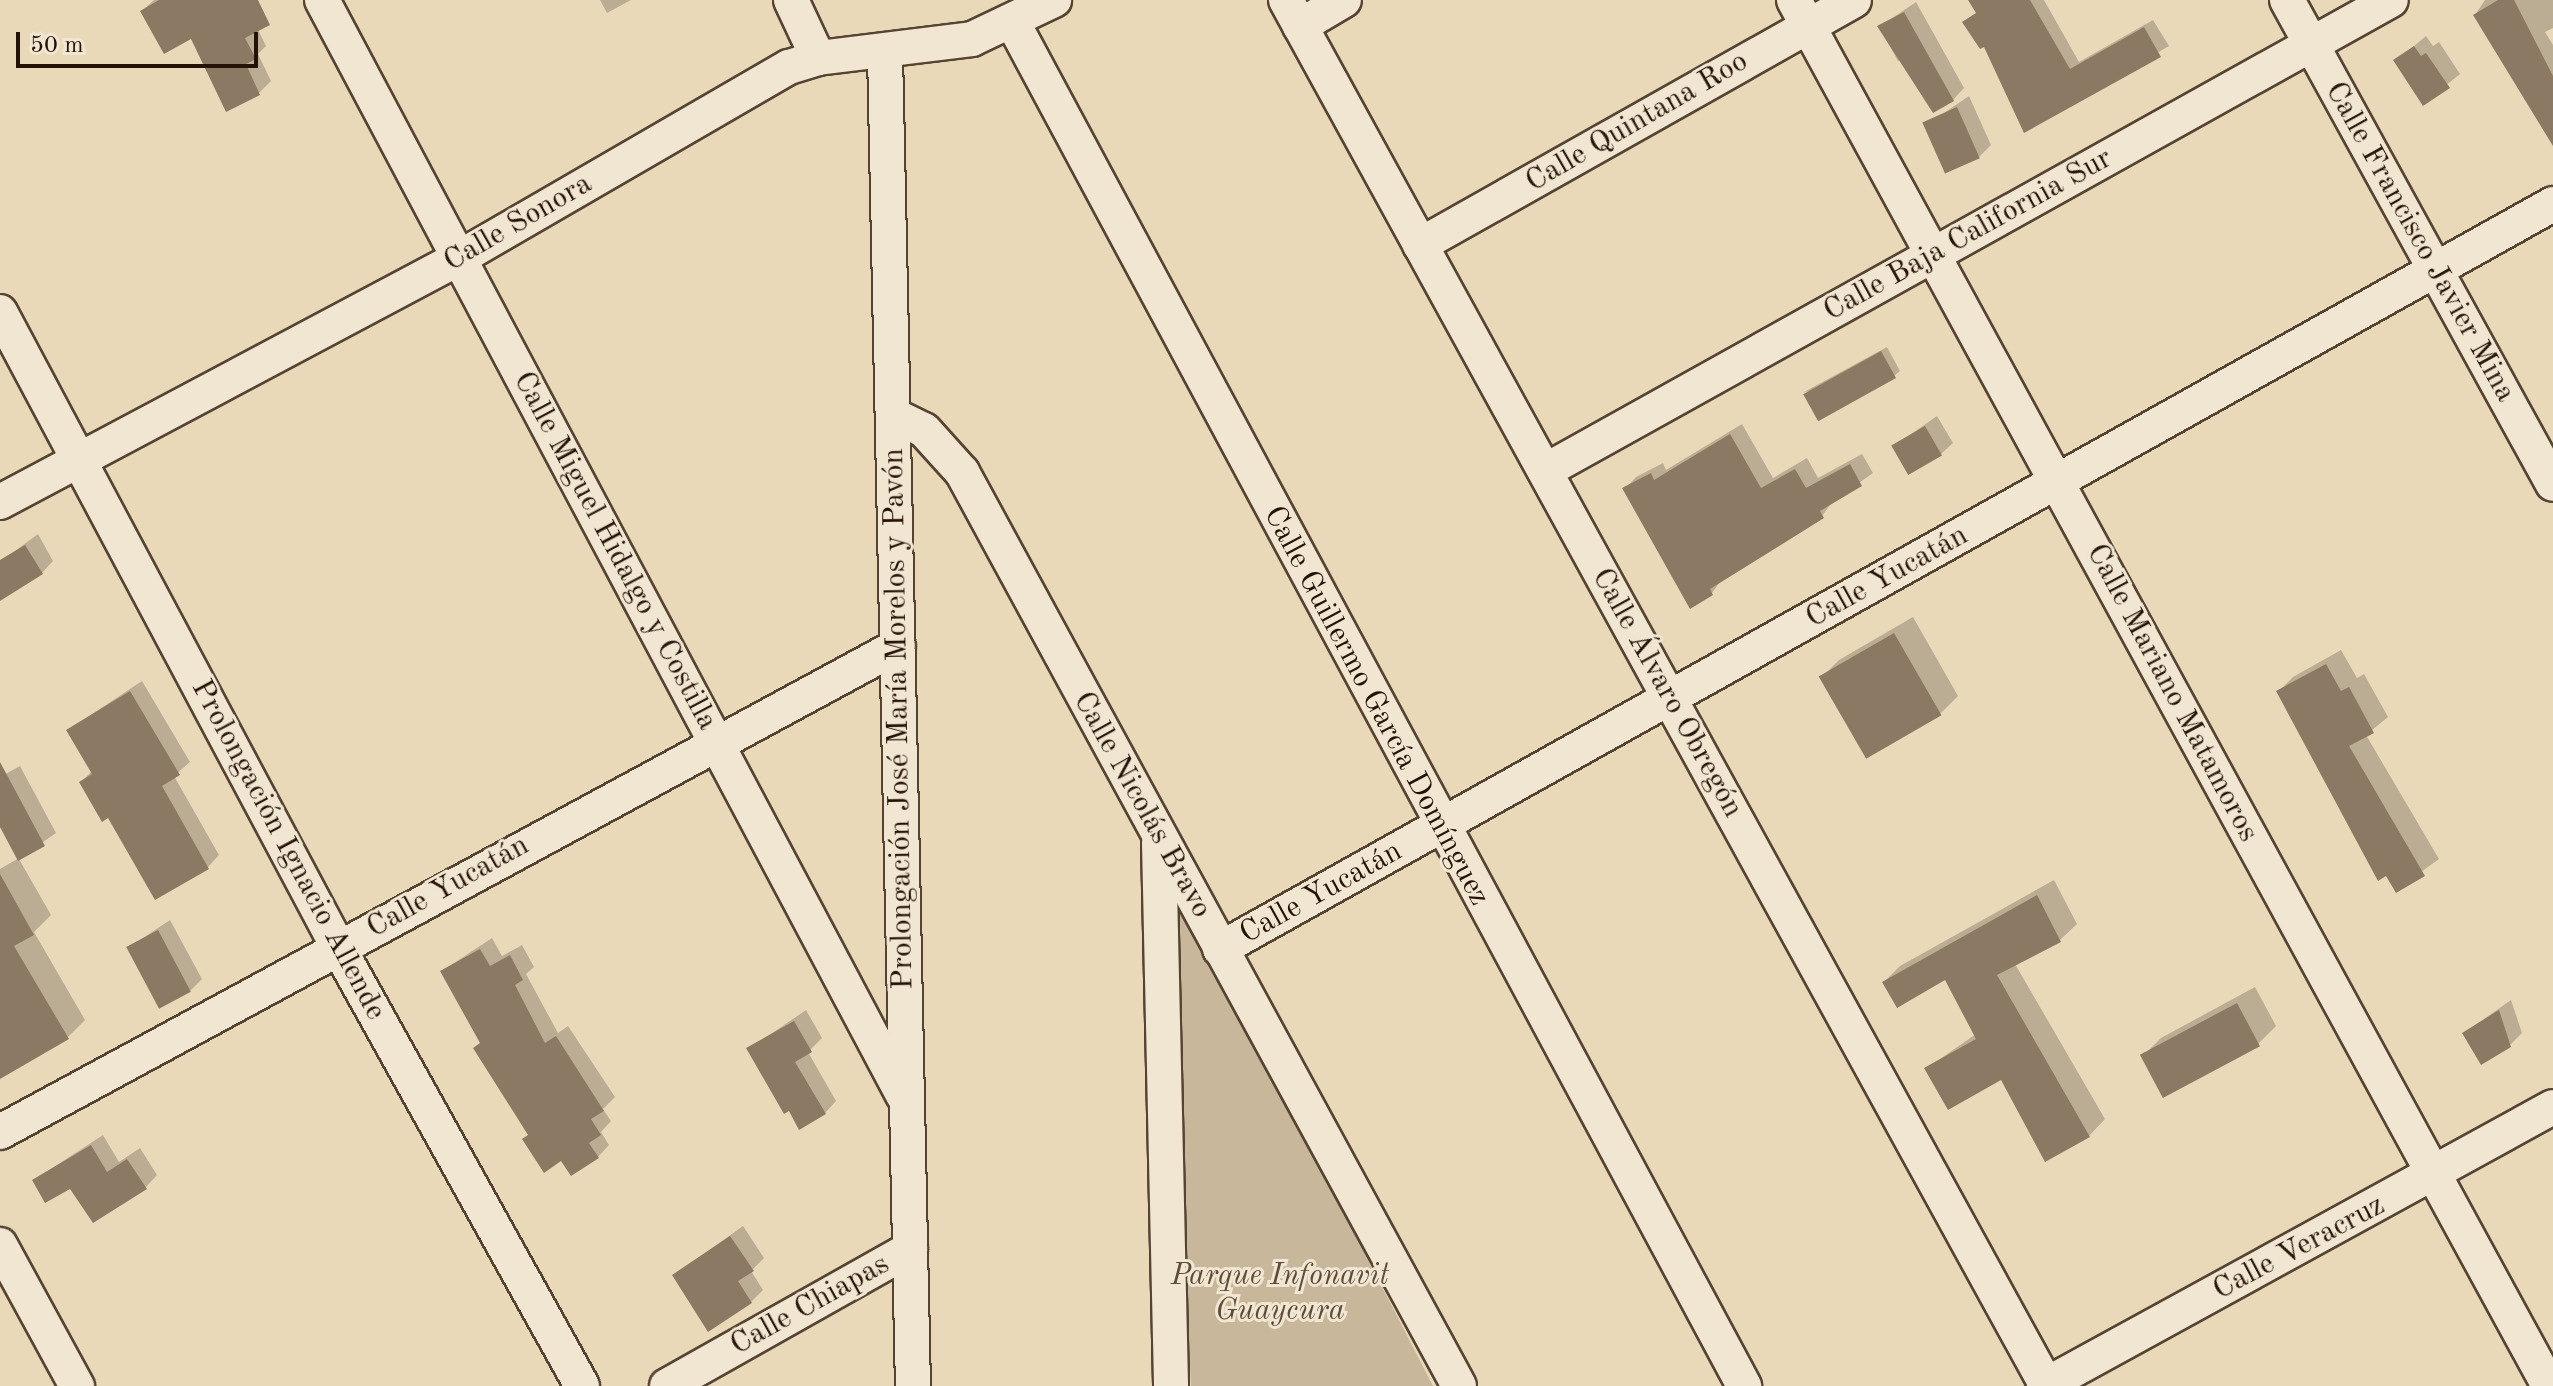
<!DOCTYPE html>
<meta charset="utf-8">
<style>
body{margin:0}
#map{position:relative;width:2553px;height:1386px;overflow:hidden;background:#ead9b9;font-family:"Old Standard TT",serif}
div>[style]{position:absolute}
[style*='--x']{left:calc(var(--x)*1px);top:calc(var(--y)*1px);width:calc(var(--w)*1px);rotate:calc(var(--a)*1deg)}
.green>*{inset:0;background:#c9b79b}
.shadow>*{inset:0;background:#0003}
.building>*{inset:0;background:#8b7963;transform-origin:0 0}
.roads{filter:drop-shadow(2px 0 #564433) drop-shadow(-2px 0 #564433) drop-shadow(0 2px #564433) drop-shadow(0 -2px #564433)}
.minor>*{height:34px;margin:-17px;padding:0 17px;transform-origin:17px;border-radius:17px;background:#f1e6d2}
span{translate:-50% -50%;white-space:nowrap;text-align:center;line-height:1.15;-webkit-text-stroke:6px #f1e6d2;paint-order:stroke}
.street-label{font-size:30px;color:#251206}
.park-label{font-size:30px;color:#5e4c3a;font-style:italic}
.scale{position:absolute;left:16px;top:32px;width:242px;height:36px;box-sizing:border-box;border:4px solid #251206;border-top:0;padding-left:10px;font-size:24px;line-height:28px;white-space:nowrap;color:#251206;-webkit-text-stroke:6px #f1e6d2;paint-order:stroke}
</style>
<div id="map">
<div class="green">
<div style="clip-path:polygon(1168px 871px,1433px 1386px,1191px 1386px)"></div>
</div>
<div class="shadow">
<div style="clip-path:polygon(154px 0,228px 0,248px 9px,266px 46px,258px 54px,271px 81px,259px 93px,192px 36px,142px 11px)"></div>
<div style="clip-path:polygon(600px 0,631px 0,607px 13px)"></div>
<div style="clip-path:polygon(1998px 0,2044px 0,2079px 62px,2153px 20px,2169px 46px,2024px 131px,1984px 44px,1965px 23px)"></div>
<div style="clip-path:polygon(2485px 0,2553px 0,2553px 28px,2545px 32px,2553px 45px,2553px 118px,2475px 15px)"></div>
<div style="clip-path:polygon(1916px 2px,1964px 88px,1953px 100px,1904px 58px,1898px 61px,1879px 27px)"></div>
<div style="clip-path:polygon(2426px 36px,2433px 46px,2439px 42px,2460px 74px,2424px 103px,2396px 61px)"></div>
<div style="clip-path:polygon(1969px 96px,1991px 145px,1979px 157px,1925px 126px)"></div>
<div style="clip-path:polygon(1887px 347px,1900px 371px,1894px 376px,1804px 392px)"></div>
<div style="clip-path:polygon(1937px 416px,1953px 443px,1941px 454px,1894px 446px)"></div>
<div style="clip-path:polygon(1742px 424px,1773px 478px,1807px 458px,1818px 478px,1862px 454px,1873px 473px,1832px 502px,1822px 516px,1722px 579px,1712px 593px,1625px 489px,1636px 477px,1663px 463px,1666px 470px)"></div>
<div style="clip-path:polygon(38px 534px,53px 561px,42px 573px,0 562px)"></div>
<div style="clip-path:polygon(1913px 617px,1958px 696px,1941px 713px,1821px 678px,1839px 660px)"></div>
<div style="clip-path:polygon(2341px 650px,2357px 678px,2364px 674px,2388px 717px,2366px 735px,2439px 859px,2396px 890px,2278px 692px,2293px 677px)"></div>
<div style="clip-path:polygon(142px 681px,190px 762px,174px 776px,219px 855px,208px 867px,109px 815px,81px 782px,92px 771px,68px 730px)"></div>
<div style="clip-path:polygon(20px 766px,56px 833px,19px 859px,51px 915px,34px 932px,85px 1020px,68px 1037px,0 1069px,0 869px,19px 858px,0 822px,0 777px)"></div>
<div style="clip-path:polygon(2054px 880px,2077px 924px,2060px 940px,2015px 964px,2105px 1119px,2089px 1136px,2002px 1078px,1927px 1068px,1976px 1034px,1946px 977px,1884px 982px,1900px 966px)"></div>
<div style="clip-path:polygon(170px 920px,202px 979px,190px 991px,128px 948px)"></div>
<div style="clip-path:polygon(492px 938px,502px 956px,522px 945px,534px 967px,526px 974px,558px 1033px,568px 1026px,615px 1097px,603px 1109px,611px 1121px,601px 1132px,609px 1145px,598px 1157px,562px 1159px,530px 1134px,442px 971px)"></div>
<div style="clip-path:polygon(2255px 987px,2276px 1026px,2258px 1044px,2143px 1056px,2161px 1038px)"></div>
<div style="clip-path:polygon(2511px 1000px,2522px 1033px,2510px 1045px,2464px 1033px)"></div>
<div style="clip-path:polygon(806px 1010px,822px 1038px,808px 1052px,836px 1101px,825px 1113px,749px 1049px)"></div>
<div style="clip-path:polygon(103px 1135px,119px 1162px,140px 1148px,157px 1175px,146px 1187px,34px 1180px)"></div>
<div style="clip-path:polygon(743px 1226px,764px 1258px,751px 1271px,763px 1290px,751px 1302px,674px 1275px)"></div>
</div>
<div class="building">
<div style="clip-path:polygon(159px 0,258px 0,270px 25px,245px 38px,256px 59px,246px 64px,260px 95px,226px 112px,191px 39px,164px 54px,140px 11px)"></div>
<div style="clip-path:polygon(1968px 0,2030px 0,2070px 69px,2144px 27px,2161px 57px,2024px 133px,1984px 47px,1980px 49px,1962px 22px,1976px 13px)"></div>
<div style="clip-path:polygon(2498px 0,2514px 0,2553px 76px,2553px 146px,2473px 15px)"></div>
<div style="clip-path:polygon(1904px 12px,1954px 101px,1933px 113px,1877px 26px)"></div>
<div style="clip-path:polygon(2414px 46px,2421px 56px,2426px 53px,2450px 88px,2423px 106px,2393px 60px)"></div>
<div style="left:1957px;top:107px;width:56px;height:38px;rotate:66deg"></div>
<div style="left:1881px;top:351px;width:31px;height:89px;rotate:61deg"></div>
<div style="left:1925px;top:426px;width:34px;height:39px;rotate:60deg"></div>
<div style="clip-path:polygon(1730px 434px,1761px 488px,1795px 469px,1806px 488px,1850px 464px,1862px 486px,1820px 511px,1824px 518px,1710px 589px,1713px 595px,1690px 609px,1622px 488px,1651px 473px,1654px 480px)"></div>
<div style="clip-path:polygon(25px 545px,43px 574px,0 601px,0 560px)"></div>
<div style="left:1894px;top:633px;width:95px;height:87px;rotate:60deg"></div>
<div style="clip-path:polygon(2326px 664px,2341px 691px,2349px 687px,2374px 733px,2349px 746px,2425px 876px,2396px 893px,2386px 876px,2378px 881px,2276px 691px)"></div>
<div style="clip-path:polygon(130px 691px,180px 775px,162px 786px,209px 869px,155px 900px,108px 818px,102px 822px,79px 782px,92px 774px,66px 730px)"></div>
<div style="clip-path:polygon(0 762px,45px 846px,18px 861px,0 827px)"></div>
<div style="clip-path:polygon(0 874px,34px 935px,14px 946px,69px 1039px,0 1079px)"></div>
<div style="clip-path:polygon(2037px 895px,2061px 942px,1997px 975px,2090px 1137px,2045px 1162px,2001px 1080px,1948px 1110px,1924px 1068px,1976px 1039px,1945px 980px,1897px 1008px,1882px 982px)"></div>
<div style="left:158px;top:930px;width:70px;height:36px;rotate:62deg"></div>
<div style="clip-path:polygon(480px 949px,490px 966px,510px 955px,523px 980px,515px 985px,545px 1043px,556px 1036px,604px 1111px,591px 1119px,601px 1135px,589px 1143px,599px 1158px,571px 1176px,561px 1161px,544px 1173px,522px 1139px,528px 1135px,473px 1048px,480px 1043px,440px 971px)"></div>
<div style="left:2237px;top:1003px;width:49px;height:110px;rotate:62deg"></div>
<div style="clip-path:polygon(2499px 1010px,2511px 1047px,2481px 1065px,2462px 1033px)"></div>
<div style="clip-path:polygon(794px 1021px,812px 1052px,795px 1062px,826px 1114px,799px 1130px,789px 1111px,784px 1114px,746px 1048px)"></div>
<div style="clip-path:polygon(91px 1145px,107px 1172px,127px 1159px,147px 1189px,93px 1223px,70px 1189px,45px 1203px,32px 1180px)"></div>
<div style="clip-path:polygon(730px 1236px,754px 1271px,738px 1281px,752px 1303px,708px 1332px,672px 1275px)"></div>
</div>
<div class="roads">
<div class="minor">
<div style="--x:322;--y:0;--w:1240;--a:62.05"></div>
<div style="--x:791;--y:0;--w:64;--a:65"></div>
<div style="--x:1286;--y:0;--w:1581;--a:61.23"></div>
<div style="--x:1794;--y:0;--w:1578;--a:61.42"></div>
<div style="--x:2287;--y:0;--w:552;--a:61.21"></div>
<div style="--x:1013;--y:23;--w:1547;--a:61.79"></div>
<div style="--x:1300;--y:26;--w:51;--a:-30.6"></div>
<div style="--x:885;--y:52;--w:1334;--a:88.8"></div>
<div style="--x:1420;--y:245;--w:498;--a:-29.4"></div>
<div style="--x:0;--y:312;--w:719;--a:61.97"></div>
<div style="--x:338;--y:947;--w:502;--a:60.93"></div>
<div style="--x:893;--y:415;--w:34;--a:26"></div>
<div style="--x:924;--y:430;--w:57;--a:47.9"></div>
<div style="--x:962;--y:472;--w:1040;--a:61.46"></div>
<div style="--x:1545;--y:471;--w:968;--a:-29.11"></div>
<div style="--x:0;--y:502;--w:520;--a:-27.99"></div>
<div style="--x:459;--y:258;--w:381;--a:-30.1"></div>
<div style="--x:789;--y:67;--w:30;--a:-17"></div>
<div style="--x:818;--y:58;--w:155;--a:-7"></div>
<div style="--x:972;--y:39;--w:91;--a:-25.4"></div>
<div style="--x:1159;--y:843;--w:543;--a:88.73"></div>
<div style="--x:1220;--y:949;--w:1527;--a:-29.2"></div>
<div style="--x:0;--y:1132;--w:1021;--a:-28.42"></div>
<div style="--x:0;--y:1245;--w:161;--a:61.4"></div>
<div style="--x:667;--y:1386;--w:279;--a:-29.4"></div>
<div style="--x:2044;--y:1386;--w:580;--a:-28.73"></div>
</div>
</div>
<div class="street-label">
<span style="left:1637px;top:122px;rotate:-30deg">Calle Quintana Roo</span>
<span style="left:518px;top:223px;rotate:-30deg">Calle Sonora</span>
<span style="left:1968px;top:235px;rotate:-29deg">Calle Baja California Sur</span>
<span style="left:2420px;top:242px;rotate:61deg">Calle Francisco Javier Mina</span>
<span style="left:615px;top:551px;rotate:62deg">Calle Miguel Hidalgo y Costilla</span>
<span style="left:1887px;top:577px;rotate:-29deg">Calle Yucatán</span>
<span style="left:1667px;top:693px;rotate:61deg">Calle Álvaro Obregón</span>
<span style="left:2172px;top:693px;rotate:62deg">Calle Mariano Matamoros</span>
<span style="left:1376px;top:706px;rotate:62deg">Calle Guillermo García Domínguez</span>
<span style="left:899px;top:719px;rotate:-91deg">Prolongación José María Morelos y Pavón</span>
<span style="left:1142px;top:805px;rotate:61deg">Calle Nicolás Bravo</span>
<span style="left:288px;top:850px;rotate:62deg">Prolongación Ignacio Allende</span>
<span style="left:448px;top:887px;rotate:-29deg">Calle Yucatán</span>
<span style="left:1321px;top:893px;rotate:-29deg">Calle Yucatán</span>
<span style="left:2299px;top:1248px;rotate:-28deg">Calle Veracruz</span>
<span style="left:810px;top:1305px;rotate:-29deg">Calle Chiapas</span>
</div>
<div class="park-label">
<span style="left:1280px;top:1293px">Parque Infonavit<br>Guaycura</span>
</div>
<div class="scale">50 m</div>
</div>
